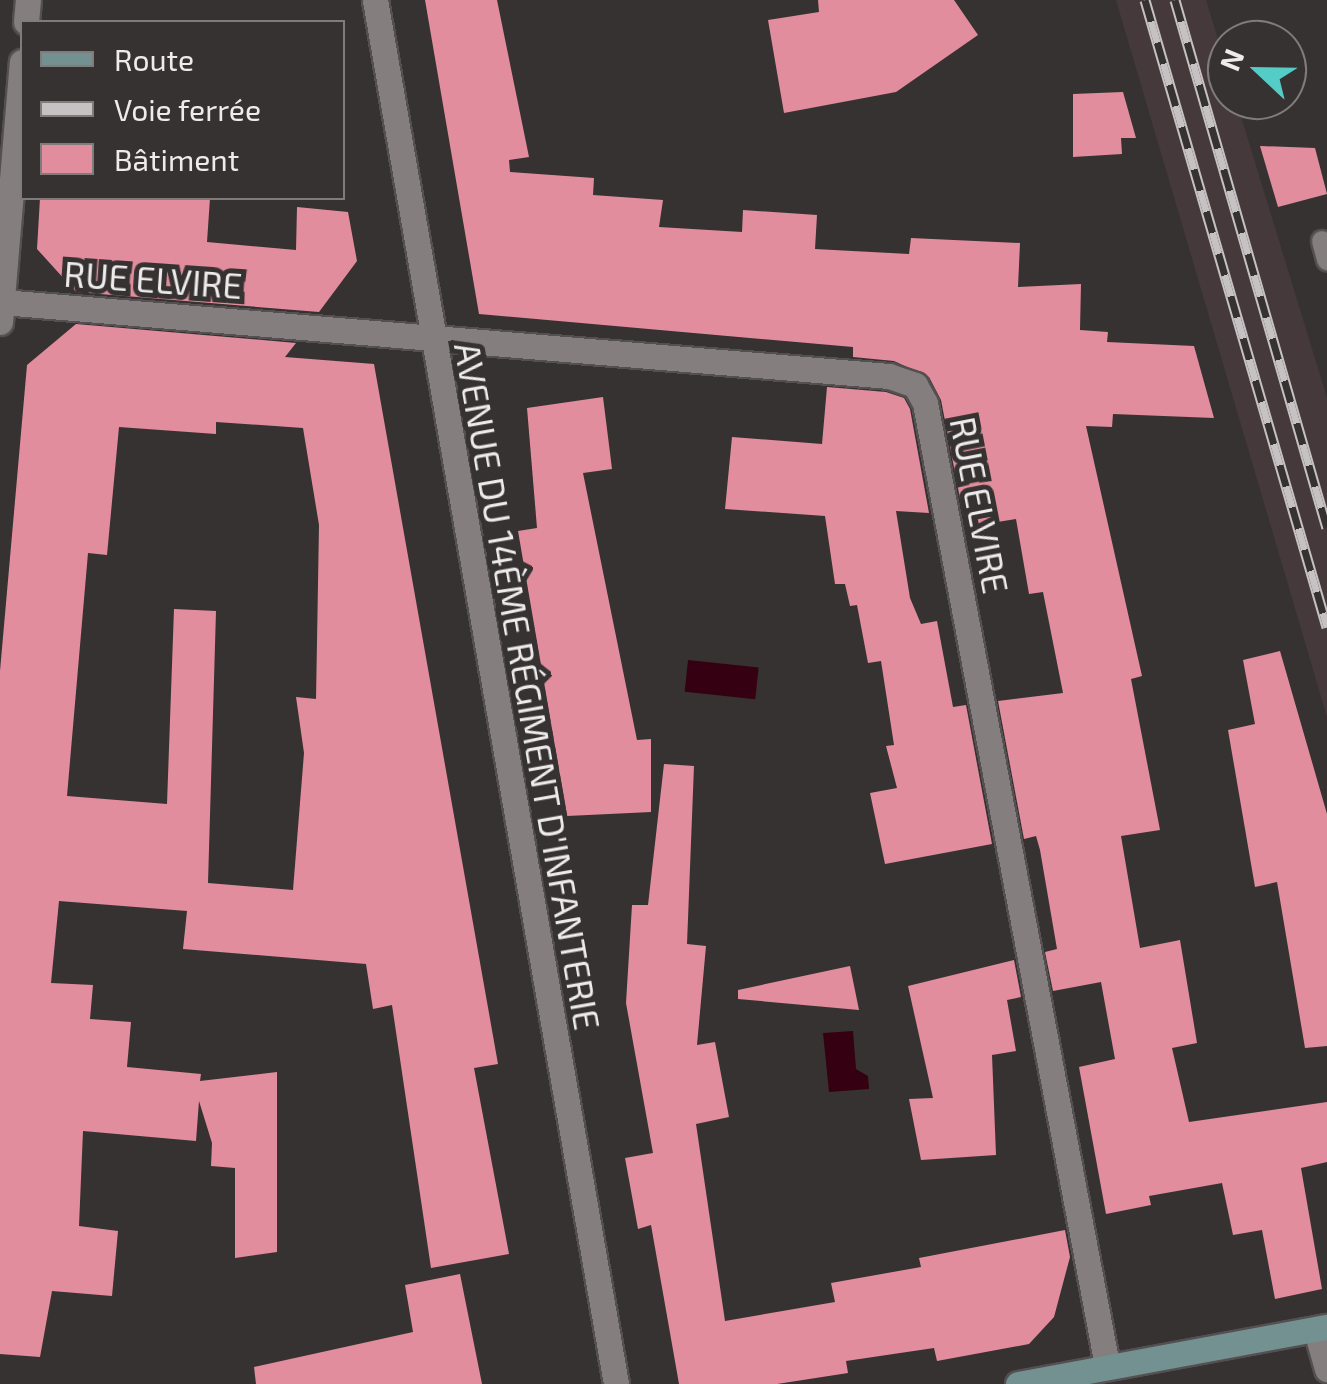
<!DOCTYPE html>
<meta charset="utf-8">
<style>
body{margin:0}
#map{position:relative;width:1327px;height:1384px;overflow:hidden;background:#373232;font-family:"Exo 2",sans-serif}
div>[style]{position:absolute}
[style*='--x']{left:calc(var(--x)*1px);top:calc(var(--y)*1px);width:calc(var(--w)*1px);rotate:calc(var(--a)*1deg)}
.built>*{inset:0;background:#45393b}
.water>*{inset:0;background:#350012;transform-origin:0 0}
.building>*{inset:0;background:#e28d9d}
.roads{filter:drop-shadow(2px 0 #545051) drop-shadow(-2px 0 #545051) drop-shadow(0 2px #545051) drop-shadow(0 -2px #545051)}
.lane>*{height:20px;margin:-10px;padding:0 10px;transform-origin:10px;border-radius:10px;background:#847e7f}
.street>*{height:25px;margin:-12.5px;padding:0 12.5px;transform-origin:12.5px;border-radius:12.5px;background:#847e7f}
.secondary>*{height:25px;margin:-12.5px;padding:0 12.5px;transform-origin:12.5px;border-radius:12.5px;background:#739190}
.rail>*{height:11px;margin-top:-5.5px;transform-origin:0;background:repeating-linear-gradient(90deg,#373232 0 22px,#c6c2c3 0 44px);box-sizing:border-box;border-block:2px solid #c6c2c3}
span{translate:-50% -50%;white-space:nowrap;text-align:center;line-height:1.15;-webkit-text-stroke:10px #373232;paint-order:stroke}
.street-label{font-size:35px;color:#eeebec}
.legend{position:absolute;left:20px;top:20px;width:325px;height:180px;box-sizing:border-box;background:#373232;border:2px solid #807c7c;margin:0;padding:12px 18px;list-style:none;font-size:30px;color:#eeebec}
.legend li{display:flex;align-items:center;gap:20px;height:50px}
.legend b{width:50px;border:2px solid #807c7c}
.north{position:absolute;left:1207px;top:20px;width:100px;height:100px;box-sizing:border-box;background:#373232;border:2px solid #807c7c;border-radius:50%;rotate:292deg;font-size:28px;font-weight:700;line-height:40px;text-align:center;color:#eeebec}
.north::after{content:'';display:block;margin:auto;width:35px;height:45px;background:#54cdc7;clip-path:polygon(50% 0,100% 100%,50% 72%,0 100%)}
</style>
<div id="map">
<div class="built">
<div style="clip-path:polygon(1116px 0,1206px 0,1227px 69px,1227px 100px,1236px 100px,1327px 398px,1327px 717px)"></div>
</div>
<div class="water">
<div style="left:688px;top:660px;width:71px;height:32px;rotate:6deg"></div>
<div style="clip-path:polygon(853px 1031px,856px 1069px,868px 1076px,869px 1089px,829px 1092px,823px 1033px)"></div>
</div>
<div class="building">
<div style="clip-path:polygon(425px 0,497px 0,529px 157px,509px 160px,510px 172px,594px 178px,593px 195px,663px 200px,659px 227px,742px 232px,743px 210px,817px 215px,815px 249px,909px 254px,911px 238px,1020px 243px,1018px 287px,1081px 284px,1080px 330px,1108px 332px,1107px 342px,1194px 346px,1214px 418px,1113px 414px,1112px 427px,1086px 426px,1142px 676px,1131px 679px,1160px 830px,1121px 836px,1140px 948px,1180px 940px,1197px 1043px,1172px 1048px,1189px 1122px,1327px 1102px,1327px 1162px,1301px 1168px,1322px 1289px,1275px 1299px,1262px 1230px,1233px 1235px,1222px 1183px,1149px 1196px,1151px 1205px,1106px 1214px,1079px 1067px,1115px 1059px,1101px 982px,1053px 991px,1045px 952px,1057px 949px,1040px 850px,1036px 836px,1024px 839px,998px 701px,1063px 693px,1043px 592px,1029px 594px,1016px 519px,979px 525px,977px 515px,963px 514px,941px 400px,929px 377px,894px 361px,853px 357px,853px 347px,479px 314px)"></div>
<div style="clip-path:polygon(818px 0,954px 0,978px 35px,896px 92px,784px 113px,768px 20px,819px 12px)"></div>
<div style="clip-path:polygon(1123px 92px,1136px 138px,1121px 138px,1122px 154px,1073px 157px,1073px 94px)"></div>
<div style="clip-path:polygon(1260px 146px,1315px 148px,1327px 194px,1278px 207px)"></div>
<div style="clip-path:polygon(40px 198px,210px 198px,207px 242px,296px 250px,297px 207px,348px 212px,357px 261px,319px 312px,76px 292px,37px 249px)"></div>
<div style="clip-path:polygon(evenodd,76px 324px,296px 343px,285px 357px,374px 364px,498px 1064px,474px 1068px,509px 1254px,431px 1268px,392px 1005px,373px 1009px,366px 964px,183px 949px,187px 911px,59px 901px,51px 983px,93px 985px,90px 1019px,131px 1022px,127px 1067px,201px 1074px,200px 1081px,277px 1072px,277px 1252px,235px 1258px,235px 1168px,211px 1166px,212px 1143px,199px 1101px,196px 1141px,83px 1131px,79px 1226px,118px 1231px,112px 1296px,52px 1291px,40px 1357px,0 1354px,0 671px,27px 365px,76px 324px,216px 422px,303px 428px,319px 525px,316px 699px,296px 697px,304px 753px,293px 890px,208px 883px,216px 611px,174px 609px,167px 804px,67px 796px,88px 553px,107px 555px,119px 427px,216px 434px,216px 422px)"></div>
<div style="clip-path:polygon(827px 387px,886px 392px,904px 398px,910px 409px,929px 513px,896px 511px,910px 598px,921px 624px,937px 621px,953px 707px,966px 705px,992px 844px,885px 864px,870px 793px,897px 788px,886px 746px,894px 745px,881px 661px,868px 663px,857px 605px,850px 606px,845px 584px,835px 584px,825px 516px,725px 509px,732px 437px,822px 444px)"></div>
<div style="clip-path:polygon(603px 397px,612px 469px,583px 473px,637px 740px,651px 739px,651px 812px,567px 816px,518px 531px,537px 528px,527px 408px)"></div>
<div style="clip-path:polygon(1280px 651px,1327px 814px,1327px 1046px,1305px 1048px,1277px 882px,1255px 887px,1228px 730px,1255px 724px,1243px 660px)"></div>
<div style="clip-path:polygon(664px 764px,694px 766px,687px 944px,706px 946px,697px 1045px,715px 1042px,729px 1117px,696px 1124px,725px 1321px,835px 1302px,831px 1283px,921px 1267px,919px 1258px,1065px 1230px,1070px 1257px,1054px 1317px,1029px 1344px,937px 1361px,934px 1348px,846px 1361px,848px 1373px,777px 1384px,679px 1384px,651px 1225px,638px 1229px,625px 1158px,653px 1153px,626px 1003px,632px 905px,648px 905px)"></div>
<div style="clip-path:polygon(1014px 960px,1021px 997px,1007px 1000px,1016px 1051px,992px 1055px,996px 1155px,921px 1160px,909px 1099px,933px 1098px,908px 986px)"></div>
<div style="clip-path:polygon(850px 966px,859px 1010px,738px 999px,738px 990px)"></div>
<div style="clip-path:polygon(460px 1274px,482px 1384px,256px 1384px,254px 1367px,413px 1332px,405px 1285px)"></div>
</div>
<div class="roads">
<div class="lane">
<div style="--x:1322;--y:241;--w:20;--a:75"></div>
</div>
<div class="street">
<div style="--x:375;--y:0;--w:1405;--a:80.12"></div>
<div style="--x:26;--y:22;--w:22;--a:-85"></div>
<div style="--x:2;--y:302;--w:890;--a:4.77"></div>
<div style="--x:889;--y:376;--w:28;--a:19"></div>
<div style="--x:915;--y:385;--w:21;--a:61"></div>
<div style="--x:925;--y:403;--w:979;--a:79.29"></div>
<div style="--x:0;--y:322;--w:261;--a:-85.2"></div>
<div style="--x:1316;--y:1330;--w:41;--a:74.2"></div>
</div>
<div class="secondary">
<div style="--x:1018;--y:1384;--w:314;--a:-10.5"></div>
</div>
</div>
<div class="rail">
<div style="--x:1145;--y:0;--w:653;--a:73.81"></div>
<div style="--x:1175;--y:0;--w:549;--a:73.94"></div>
</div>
<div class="street-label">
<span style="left:153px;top:279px;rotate:4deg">RUE ELVIRE</span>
<span style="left:980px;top:505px;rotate:79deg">RUE ELVIRE</span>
<span style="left:528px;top:686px;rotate:80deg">AVENUE DU 14ÈME RÉGIMENT D'INFANTERIE</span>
</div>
<ul class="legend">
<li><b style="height:12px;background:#739190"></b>Route</li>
<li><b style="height:12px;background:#c6c2c3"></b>Voie ferrée</li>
<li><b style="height:28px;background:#e28d9d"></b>Bâtiment</li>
</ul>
<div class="north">N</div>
</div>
